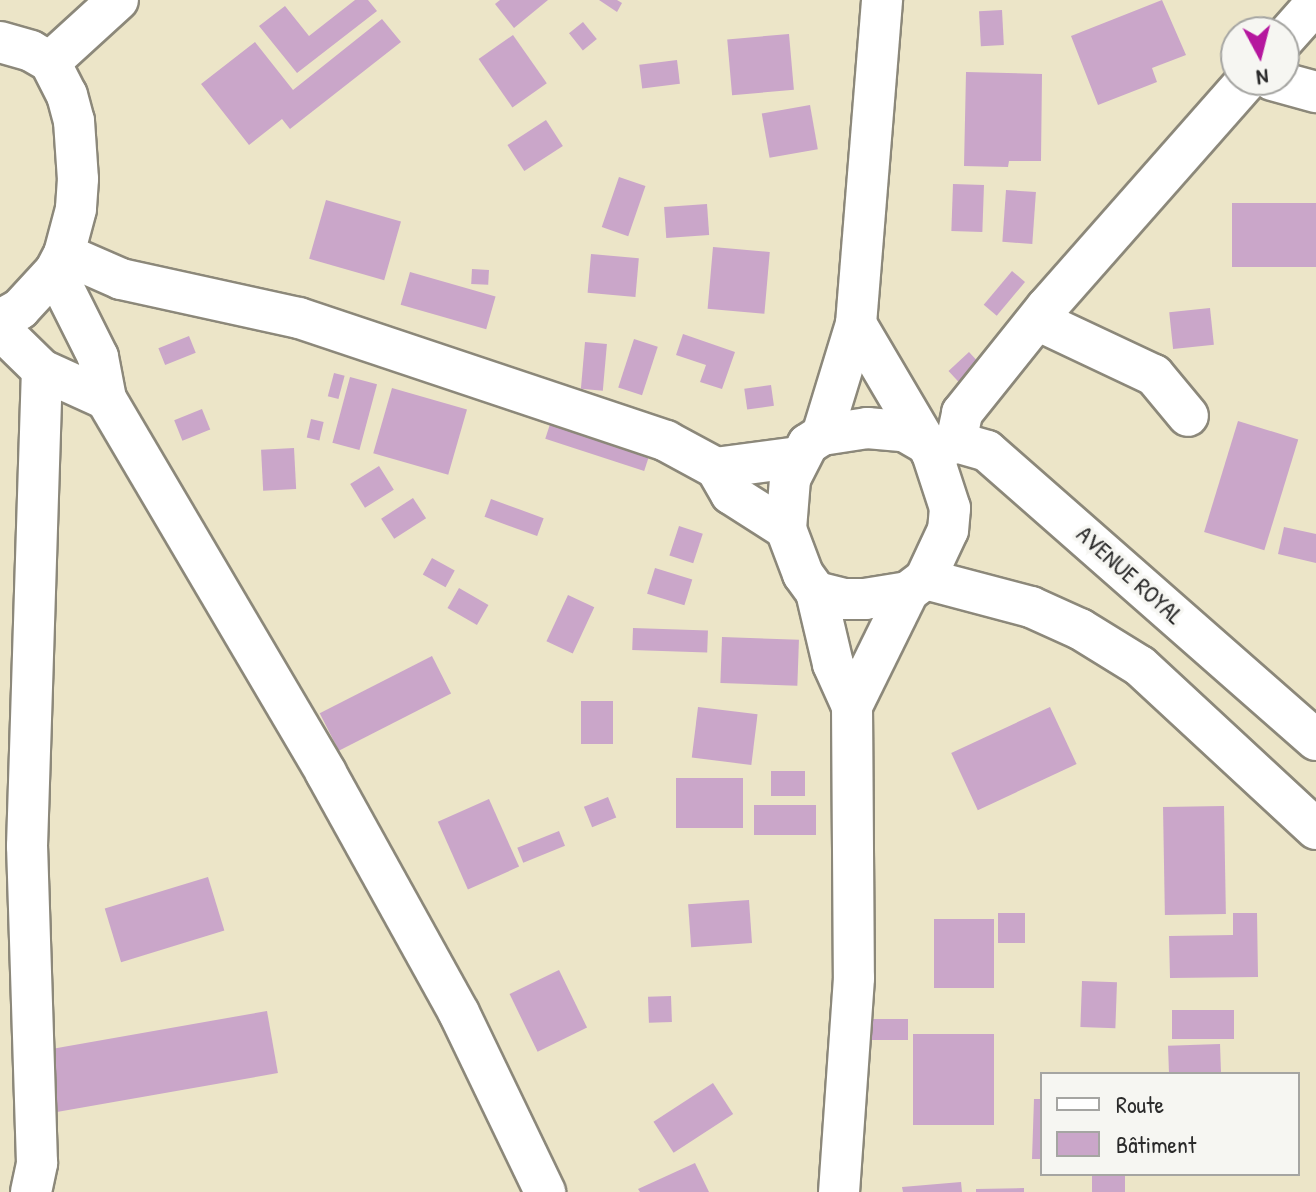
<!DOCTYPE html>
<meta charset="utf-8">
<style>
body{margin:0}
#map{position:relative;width:1316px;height:1192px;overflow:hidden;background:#ece5c8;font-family:"Patrick Hand",sans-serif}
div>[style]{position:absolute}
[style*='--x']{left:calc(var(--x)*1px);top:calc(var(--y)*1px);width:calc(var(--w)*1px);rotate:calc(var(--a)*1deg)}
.building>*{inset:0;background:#caa6c9;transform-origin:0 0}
.roads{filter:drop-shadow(2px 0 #8c887a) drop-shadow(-2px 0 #8c887a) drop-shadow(0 2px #8c887a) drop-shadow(0 -2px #8c887a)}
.minor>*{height:40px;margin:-20px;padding:0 20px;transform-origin:20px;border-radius:20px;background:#fff}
span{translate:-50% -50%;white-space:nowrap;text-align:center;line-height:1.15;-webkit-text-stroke:7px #f6f6f2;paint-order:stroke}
.street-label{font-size:24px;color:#2b2b2b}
.legend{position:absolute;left:1040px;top:1072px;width:260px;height:104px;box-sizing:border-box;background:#f6f6f2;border:2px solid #a5a5a2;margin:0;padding:10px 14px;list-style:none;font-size:24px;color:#2b2b2b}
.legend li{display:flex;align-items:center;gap:16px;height:40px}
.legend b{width:40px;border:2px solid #a5a5a2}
.north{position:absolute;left:1220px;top:16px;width:80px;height:80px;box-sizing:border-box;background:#f6f6f2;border:2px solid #a5a5a2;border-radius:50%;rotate:173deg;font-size:22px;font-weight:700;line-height:32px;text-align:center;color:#2b2b2b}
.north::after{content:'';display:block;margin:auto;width:28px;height:36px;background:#b5179e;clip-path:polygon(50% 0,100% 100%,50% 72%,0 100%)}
</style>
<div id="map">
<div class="building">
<div style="clip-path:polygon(355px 0,368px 0,377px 11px,297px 73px,259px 26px,285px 6px,309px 36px)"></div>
<div style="clip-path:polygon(500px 0,548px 0,514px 28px,495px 4px)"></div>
<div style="clip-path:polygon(599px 0,617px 0,622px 3px,617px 12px)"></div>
<div style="clip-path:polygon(1162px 0,1186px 55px,1152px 68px,1157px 82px,1098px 105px,1071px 36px)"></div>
<div style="left:1002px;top:10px;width:35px;height:23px;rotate:87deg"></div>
<div style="clip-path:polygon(382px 19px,401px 42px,290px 129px,282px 119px,249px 145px,201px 84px,255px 42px,293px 90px)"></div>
<div style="left:583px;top:22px;width:22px;height:18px;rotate:51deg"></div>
<div style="left:789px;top:34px;width:56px;height:62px;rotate:85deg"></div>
<div style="left:513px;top:35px;width:59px;height:42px;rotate:55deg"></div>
<div style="left:677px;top:60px;width:24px;height:38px;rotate:83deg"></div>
<div style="clip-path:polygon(966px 72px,1042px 74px,1041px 161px,1009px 161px,1008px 167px,964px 166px)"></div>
<div style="left:810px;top:105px;width:45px;height:49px;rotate:80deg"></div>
<div style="left:546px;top:120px;width:31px;height:46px;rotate:57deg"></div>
<div style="left:619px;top:177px;width:28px;height:53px;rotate:19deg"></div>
<div style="left:953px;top:184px;width:31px;height:47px;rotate:2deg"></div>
<div style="left:1006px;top:190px;width:30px;height:52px;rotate:4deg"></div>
<div style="left:326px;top:200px;width:78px;height:61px;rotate:16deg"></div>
<div style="left:1316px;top:203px;width:64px;height:84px;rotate:90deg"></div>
<div style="left:707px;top:204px;width:31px;height:43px;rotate:86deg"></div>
<div style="left:713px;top:247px;width:57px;height:62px;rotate:5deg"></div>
<div style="left:591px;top:254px;width:48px;height:39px;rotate:5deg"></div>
<div style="left:472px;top:269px;width:17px;height:15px;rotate:3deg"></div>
<div style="left:1012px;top:271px;width:17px;height:44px;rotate:40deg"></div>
<div style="left:410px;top:272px;width:89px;height:34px;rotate:16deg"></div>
<div style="left:1210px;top:308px;width:37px;height:41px;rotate:84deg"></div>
<div style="clip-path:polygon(683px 334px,735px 352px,722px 389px,700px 382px,706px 365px,676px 355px)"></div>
<div style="left:189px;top:336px;width:18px;height:33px;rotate:68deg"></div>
<div style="left:634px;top:339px;width:25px;height:51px;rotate:18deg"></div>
<div style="left:585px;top:342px;width:22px;height:47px;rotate:5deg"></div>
<div style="left:969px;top:352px;width:19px;height:28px;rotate:47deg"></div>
<div style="left:334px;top:373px;width:11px;height:24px;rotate:15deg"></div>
<div style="left:350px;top:377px;width:28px;height:68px;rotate:15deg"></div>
<div style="left:771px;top:385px;width:21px;height:27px;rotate:82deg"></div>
<div style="left:392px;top:388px;width:78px;height:68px;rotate:16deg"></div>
<div style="left:202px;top:409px;width:22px;height:30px;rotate:68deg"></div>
<div style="left:553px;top:415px;width:104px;height:25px;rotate:18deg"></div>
<div style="left:311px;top:419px;width:13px;height:19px;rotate:13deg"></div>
<div style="left:1238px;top:421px;width:63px;height:116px;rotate:17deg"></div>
<div style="left:294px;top:448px;width:41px;height:33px;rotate:87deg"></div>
<div style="left:379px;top:466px;width:28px;height:34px;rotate:58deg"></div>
<div style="left:413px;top:498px;width:24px;height:38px;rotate:57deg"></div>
<div style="left:491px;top:499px;width:56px;height:19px;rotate:20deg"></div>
<div style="left:679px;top:526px;width:25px;height:31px;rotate:18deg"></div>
<div style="clip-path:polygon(1284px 527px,1316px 534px,1316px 563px,1278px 554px)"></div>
<div style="left:432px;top:558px;width:26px;height:19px;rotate:29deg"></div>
<div style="left:655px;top:568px;width:39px;height:27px;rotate:17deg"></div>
<div style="left:459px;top:588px;width:34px;height:23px;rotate:30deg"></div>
<div style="left:568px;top:595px;width:29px;height:51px;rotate:25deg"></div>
<div style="left:633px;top:628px;width:75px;height:22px;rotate:2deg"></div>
<div style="left:722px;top:637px;width:77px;height:46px;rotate:2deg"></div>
<div style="left:432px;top:656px;width:42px;height:126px;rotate:63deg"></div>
<div style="left:613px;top:701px;width:43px;height:32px;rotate:90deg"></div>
<div style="left:698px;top:707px;width:60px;height:51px;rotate:7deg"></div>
<div style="left:1050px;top:707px;width:63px;height:109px;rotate:65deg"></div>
<div style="left:805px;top:771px;width:25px;height:34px;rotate:90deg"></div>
<div style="left:676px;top:778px;width:67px;height:50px"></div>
<div style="left:608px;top:797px;width:22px;height:26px;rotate:68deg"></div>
<div style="left:489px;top:799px;width:74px;height:56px;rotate:66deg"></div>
<div style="left:754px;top:805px;width:62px;height:30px"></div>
<div style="left:1224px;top:806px;width:108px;height:61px;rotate:89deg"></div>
<div style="left:559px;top:831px;width:16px;height:45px;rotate:68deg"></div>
<div style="left:208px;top:877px;width:56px;height:108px;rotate:73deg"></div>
<div style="left:749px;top:900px;width:43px;height:61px;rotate:86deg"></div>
<div style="left:998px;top:913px;width:27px;height:30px"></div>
<div style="clip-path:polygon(1233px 913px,1257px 913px,1258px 977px,1170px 978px,1169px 936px,1233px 935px)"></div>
<div style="left:934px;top:919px;width:60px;height:69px"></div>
<div style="left:559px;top:970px;width:64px;height:55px;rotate:64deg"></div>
<div style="left:1082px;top:981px;width:35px;height:46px;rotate:2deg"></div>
<div style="left:671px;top:996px;width:26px;height:23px;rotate:88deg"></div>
<div style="left:1172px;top:1010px;width:62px;height:29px"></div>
<div style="left:267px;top:1011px;width:63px;height:226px;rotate:80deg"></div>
<div style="left:908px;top:1019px;width:21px;height:37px;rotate:90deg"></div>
<div style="left:913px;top:1034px;width:81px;height:91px"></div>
<div style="left:1220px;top:1044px;width:30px;height:52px;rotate:88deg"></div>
<div style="left:713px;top:1083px;width:37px;height:71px;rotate:57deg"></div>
<div style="clip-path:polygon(1034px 1099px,1042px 1099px,1042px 1159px,1032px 1159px)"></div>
<div style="clip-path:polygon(695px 1163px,709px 1192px,640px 1192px,638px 1189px)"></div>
<div style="left:1092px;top:1174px;width:33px;height:18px"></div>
<div style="clip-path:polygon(961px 1182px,962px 1192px,903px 1192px,902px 1187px)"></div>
<div style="clip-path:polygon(1024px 1188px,1024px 1192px,976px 1192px,976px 1189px)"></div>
</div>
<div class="roads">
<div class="minor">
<div style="--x:1284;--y:39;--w:48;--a:-48.4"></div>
<div style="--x:0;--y:42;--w:32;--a:16"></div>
<div style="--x:31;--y:51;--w:22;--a:30"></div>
<div style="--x:50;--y:62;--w:37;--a:63"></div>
<div style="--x:67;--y:95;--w:27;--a:75"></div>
<div style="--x:74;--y:121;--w:58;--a:86.1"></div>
<div style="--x:78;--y:179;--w:30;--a:94"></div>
<div style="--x:76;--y:209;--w:47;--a:104.9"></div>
<div style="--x:64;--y:254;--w:19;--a:118"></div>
<div style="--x:55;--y:271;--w:52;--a:132.6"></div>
<div style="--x:20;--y:309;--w:23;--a:151"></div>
<div style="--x:50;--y:62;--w:92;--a:-42.4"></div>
<div style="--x:1272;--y:80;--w:46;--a:15.3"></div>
<div style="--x:64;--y:254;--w:62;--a:23.7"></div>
<div style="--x:121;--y:279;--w:182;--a:12.4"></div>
<div style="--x:299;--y:318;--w:387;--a:18.5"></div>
<div style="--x:666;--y:441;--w:57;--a:28.4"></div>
<div style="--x:716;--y:468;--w:30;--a:60"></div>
<div style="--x:731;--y:494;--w:65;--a:32.5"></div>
<div style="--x:55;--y:271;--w:96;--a:63.4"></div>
<div style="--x:98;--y:357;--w:43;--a:79.2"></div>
<div style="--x:106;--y:399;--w:434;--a:59.5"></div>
<div style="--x:326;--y:773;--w:274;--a:61"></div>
<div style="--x:459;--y:1013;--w:199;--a:64.3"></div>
<div style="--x:1039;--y:321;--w:127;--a:25.2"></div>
<div style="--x:1154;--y:375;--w:53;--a:50.3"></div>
<div style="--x:856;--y:324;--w:150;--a:59.5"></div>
<div style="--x:932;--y:453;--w:58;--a:71.9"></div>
<div style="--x:950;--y:508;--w:22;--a:95"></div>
<div style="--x:948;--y:530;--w:54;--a:115.1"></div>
<div style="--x:925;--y:579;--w:21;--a:143"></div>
<div style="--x:908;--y:592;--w:44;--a:170.8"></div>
<div style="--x:865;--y:599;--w:21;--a:180"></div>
<div style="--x:844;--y:599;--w:29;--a:-166"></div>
<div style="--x:816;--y:592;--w:22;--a:-126"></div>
<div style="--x:803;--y:574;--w:48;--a:-110.7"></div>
<div style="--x:786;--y:529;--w:50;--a:-85.4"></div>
<div style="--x:790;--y:479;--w:39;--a:-63"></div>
<div style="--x:808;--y:444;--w:17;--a:-33"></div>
<div style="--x:822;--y:435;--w:46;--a:-8.8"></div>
<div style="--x:867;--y:428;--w:37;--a:5"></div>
<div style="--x:904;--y:431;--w:22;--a:30"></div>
<div style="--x:0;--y:329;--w:59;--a:44.3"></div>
<div style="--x:42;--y:370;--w:70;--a:24.4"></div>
<div style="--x:822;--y:435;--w:116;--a:-73"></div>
<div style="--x:856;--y:324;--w:325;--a:-85.4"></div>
<div style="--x:956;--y:442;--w:30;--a:-78"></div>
<div style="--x:962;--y:413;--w:136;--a:-51.3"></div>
<div style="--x:1047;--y:307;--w:303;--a:-48.6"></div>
<div style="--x:932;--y:453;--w:26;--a:-25"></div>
<div style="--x:956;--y:442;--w:32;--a:16"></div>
<div style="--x:987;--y:451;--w:438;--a:41.3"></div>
<div style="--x:716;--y:468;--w:84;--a:-7.5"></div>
<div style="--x:925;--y:579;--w:110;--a:14.8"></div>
<div style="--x:1031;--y:607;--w:54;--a:24.2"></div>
<div style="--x:1080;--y:629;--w:70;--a:31.7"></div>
<div style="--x:1140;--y:666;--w:240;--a:42.8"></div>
<div style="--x:816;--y:592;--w:74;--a:76.7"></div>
<div style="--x:833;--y:664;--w:46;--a:65.7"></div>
<div style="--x:852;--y:706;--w:272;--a:89.6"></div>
<div style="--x:854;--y:978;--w:215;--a:94"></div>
<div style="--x:852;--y:706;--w:127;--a:-63.8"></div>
<div style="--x:31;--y:1192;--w:30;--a:-78"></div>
<div style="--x:37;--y:1163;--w:317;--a:-91.8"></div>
<div style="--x:27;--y:846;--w:476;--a:-88.2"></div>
</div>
</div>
<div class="street-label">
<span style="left:1130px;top:575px;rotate:42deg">AVENUE ROYAL</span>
</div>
<ul class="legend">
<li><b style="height:10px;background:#fff"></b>Route</li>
<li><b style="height:22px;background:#caa6c9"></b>Bâtiment</li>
</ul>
<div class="north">N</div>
</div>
